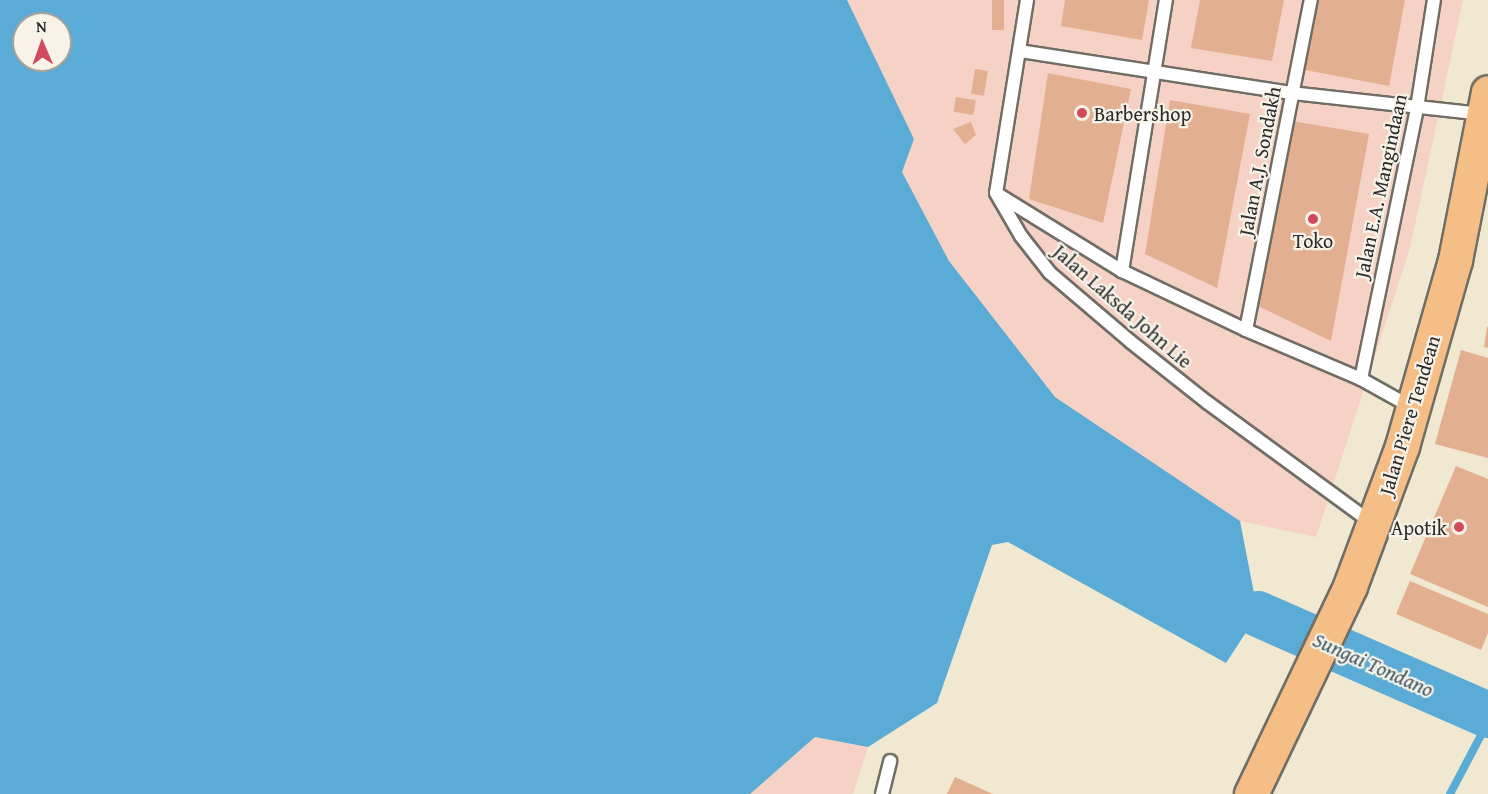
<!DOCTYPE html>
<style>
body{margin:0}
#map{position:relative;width:1488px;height:794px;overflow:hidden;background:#f0e8d0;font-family:"Gentium Book Plus",serif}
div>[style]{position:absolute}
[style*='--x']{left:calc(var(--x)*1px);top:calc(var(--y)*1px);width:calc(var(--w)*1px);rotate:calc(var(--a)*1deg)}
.built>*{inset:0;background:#f6d1c5}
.water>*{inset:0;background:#5aabd5}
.stream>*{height:8px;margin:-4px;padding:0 4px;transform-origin:4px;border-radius:4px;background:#5aabd5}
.river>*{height:46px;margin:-23px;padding:0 23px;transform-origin:23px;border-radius:23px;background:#5aabd5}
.building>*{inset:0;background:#e2af90;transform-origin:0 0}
.roads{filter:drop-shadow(2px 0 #706d65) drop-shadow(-2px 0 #706d65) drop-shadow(0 2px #706d65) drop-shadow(0 -2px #706d65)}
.service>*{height:12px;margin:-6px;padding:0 6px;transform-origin:6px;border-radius:6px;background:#fff}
.trunk>*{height:33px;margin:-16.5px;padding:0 16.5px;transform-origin:16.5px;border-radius:16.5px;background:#f6be87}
.dots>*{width:16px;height:16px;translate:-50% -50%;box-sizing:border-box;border:3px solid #f7f3e8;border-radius:50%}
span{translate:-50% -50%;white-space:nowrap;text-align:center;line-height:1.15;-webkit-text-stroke:4.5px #f7f3e8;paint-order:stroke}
.poi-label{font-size:20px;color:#2b2b2b}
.left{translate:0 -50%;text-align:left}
.right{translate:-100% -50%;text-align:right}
.street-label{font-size:20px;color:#2b2b2b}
.water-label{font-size:21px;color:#3b5866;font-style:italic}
.north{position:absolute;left:12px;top:12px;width:60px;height:60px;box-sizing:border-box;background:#f7f3e8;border:2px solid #a5a39c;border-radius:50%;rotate:358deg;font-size:16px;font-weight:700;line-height:24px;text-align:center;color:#2b2b2b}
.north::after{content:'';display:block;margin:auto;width:21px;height:27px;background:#d1495b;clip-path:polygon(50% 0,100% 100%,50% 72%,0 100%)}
</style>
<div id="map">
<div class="built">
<div style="clip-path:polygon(847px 0,1463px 0,1410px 248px,1316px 537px,1240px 521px,1055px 397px,949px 261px,902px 172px,914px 139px)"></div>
<div style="clip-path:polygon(815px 737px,868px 747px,853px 794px,750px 794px)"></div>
</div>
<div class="water">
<div style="clip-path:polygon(evenodd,0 0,847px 0,914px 139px,902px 172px,949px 261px,1055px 397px,1240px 521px,1258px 614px,1226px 663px,1008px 542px,992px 545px,937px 703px,868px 747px,815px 737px,750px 794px,0 794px,0 0,24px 24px,60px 24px,60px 60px,24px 60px,24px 24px)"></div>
</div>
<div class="stream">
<div style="--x:1450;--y:794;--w:81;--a:-62.2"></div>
</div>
<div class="river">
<div style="--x:1258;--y:614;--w:251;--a:23.7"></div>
</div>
<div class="building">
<div style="left:992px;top:0;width:12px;height:30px"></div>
<div style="clip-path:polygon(1065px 0,1149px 0,1142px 40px,1061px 26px)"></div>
<div style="clip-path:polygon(1200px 0,1284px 0,1272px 61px,1191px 48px)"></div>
<div style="clip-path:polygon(1313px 0,1405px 0,1389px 86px,1300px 69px)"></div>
<div style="left:975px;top:69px;width:13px;height:25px;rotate:9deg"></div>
<div style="clip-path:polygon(1048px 73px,1131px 89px,1103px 223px,1029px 199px)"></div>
<div style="left:956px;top:97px;width:20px;height:15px;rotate:9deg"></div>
<div style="clip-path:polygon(1170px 100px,1250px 114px,1217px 288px,1145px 254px)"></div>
<div style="clip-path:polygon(1292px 121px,1369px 134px,1331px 341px,1254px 304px)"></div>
<div style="clip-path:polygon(971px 122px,976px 135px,965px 144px,953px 129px)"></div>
<div style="clip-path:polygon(1487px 327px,1488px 327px,1488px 348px,1484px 347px)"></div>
<div style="clip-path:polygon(1461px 350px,1488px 358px,1488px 458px,1435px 444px)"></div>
<div style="clip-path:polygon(1456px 466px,1488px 479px,1488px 607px,1410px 574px)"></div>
<div style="clip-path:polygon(1410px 581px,1488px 614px,1488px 633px,1481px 650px,1396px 614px)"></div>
<div style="clip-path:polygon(955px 777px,993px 794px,947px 794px)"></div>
</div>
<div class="roads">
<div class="service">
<div style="--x:1027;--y:0;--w:195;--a:99.1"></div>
<div style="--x:996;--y:193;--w:50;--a:59.8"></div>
<div style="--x:1021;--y:236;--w:47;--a:51.9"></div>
<div style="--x:1050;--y:273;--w:106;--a:40.4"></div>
<div style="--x:1131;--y:342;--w:98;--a:38.4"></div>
<div style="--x:1208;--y:403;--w:203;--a:36.2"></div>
<div style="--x:1020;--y:51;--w:275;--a:8.8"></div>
<div style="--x:1292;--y:93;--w:191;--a:6.3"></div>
<div style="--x:999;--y:195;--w:145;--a:31.7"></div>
<div style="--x:1122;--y:271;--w:137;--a:25.4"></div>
<div style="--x:1246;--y:330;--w:125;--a:23.1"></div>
<div style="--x:1361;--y:379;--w:60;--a:29.1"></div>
<div style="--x:1122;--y:271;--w:275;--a:-80.8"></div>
<div style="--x:1246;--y:330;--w:336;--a:-78.9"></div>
<div style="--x:1361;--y:379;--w:277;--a:-78.3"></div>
<div style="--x:1417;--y:108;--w:109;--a:-81.1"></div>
<div style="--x:882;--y:794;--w:34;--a:-76"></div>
</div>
<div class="trunk">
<div style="--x:1251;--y:794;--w:230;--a:-64.5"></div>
<div style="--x:1350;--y:586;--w:149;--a:-69.6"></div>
<div style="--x:1402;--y:446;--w:193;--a:-74.1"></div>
<div style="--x:1455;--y:260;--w:171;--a:-78.9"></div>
</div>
</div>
<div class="dots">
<div style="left:1082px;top:113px;background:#d1495b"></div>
<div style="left:1313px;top:219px;background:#d1495b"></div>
<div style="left:1459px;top:527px;background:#d1495b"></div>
</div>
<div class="poi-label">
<span class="left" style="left:1094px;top:113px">Barbershop</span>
<span style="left:1313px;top:240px">Toko</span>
<span class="right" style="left:1447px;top:527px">Apotik</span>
</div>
<div class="street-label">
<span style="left:1259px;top:161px;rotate:-79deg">Jalan A.J. Sondakh</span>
<span style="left:1380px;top:186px;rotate:-78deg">Jalan E.A. Mangindaan</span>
<span style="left:1123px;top:306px;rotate:41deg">Jalan Laksda John Lie</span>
<span style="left:1409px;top:415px;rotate:-73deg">Jalan Piere Tendean</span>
</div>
<div class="water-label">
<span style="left:1373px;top:665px;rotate:24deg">Sungai Tondano</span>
</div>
<div class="north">N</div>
</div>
